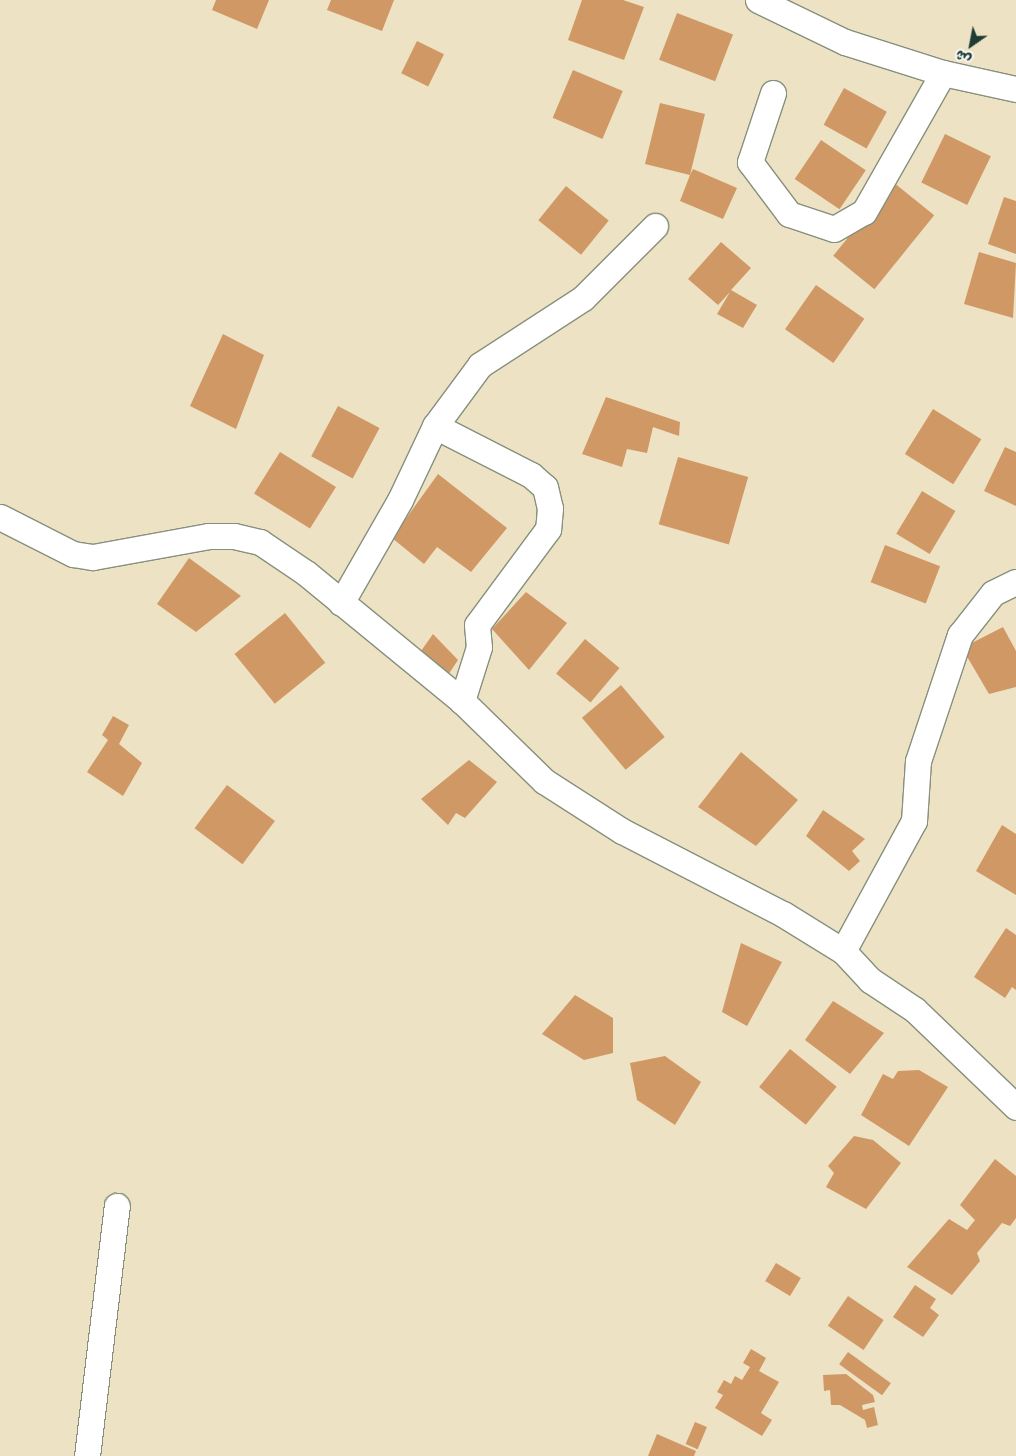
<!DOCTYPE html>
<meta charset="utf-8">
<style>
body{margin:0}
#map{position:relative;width:1016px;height:1456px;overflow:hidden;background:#eee2c4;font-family:"Shantell Sans","Playpen Sans Arabic",sans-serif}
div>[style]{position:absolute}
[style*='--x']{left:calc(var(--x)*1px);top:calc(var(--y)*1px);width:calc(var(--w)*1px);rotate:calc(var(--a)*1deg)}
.building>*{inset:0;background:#d09865;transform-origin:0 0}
.roads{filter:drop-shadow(1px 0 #86907c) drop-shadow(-1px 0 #86907c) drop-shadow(0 1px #86907c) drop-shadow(0 -1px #86907c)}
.minor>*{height:25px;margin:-12.5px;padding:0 12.5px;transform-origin:12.5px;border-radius:12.5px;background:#fff}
span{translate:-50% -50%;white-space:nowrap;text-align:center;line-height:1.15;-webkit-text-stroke:4.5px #f6f6f2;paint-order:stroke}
.north{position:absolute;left:946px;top:20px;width:50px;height:50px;-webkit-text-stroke:4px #f6f6f2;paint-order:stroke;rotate:213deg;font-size:14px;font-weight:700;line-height:20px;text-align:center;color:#1f3d34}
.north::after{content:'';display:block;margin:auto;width:18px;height:22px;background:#1f3d34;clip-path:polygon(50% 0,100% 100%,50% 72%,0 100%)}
</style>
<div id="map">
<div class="building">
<div style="clip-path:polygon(216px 0,269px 0,257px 29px,212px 10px)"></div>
<div style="clip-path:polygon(331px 0,394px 0,382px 31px,327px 10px)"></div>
<div style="clip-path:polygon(582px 0,623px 0,644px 7px,624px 60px,568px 40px)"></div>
<div style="left:677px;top:13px;width:60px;height:50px;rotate:21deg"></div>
<div style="left:417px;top:41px;width:30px;height:36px;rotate:26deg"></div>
<div style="left:573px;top:70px;width:54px;height:52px;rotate:23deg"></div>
<div style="left:844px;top:88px;width:49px;height:42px;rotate:29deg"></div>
<div style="clip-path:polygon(660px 103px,705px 114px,690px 175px,693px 169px,737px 188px,723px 219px,680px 201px,690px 175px,645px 164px)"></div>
<div style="left:945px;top:134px;width:51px;height:54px;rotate:26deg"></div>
<div style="left:821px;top:140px;width:54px;height:47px;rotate:34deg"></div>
<div style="left:893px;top:182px;width:53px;height:95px;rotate:39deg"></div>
<div style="left:566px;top:186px;width:55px;height:44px;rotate:39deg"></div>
<div style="clip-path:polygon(1004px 197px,1016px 201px,1016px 254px,988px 244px)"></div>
<div style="clip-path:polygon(721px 242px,751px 268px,731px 290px,757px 305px,743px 328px,717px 314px,730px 292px,718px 305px,688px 279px)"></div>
<div style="clip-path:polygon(979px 252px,1016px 263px,1013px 318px,964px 304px)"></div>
<div style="left:816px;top:285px;width:59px;height:54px;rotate:35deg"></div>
<div style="clip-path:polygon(223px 334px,264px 355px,236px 429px,190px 406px)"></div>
<div style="clip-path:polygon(606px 397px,680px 422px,679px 436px,653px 427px,647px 453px,627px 449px,622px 467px,582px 454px)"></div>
<div style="left:338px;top:406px;width:47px;height:57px;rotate:28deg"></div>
<div style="left:933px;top:409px;width:57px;height:53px;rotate:32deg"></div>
<div style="clip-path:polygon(1005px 447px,1016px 452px,1016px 506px,984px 491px)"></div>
<div style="left:280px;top:452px;width:66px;height:49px;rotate:32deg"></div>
<div style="left:678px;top:457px;width:73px;height:70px;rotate:16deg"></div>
<div style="clip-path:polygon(438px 474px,507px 528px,471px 572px,437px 547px,424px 564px,392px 538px)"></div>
<div style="left:922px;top:491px;width:39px;height:50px;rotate:31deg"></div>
<div style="left:885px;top:545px;width:59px;height:40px;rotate:21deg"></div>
<div style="clip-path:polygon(189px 558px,241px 596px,196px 632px,157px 604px)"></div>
<div style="clip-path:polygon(526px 592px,567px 623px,529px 670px,492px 629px)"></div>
<div style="left:285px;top:613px;width:64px;height:65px;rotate:51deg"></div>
<div style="clip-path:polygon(1003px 627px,1016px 651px,1016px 687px,989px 694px,962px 648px)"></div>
<div style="clip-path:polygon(433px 634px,458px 660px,448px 675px,421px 651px)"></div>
<div style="left:585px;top:639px;width:45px;height:45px;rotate:40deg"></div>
<div style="left:621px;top:685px;width:68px;height:51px;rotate:50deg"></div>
<div style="clip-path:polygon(113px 716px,129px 725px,119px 744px,142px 763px,123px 796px,87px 772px,108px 740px,102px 735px)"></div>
<div style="clip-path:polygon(741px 752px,798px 800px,756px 846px,698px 807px)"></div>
<div style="clip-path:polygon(469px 760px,497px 782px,465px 818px,456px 813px,448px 825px,421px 799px)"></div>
<div style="left:227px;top:785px;width:60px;height:54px;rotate:37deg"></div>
<div style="clip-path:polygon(823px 810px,865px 839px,852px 851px,860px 861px,849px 871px,806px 836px)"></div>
<div style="clip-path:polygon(1002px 825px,1016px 834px,1016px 895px,976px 871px)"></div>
<div style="clip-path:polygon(1006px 928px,1016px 935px,1016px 990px,1012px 987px,1005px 998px,974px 977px)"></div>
<div style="clip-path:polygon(741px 943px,782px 962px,747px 1026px,722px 1012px)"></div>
<div style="clip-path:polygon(575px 995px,613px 1018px,613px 1053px,584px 1060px,542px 1034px)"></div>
<div style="clip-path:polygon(833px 1001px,884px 1033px,850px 1074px,805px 1040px)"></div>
<div style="left:790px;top:1049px;width:60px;height:49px;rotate:39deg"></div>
<div style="clip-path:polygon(665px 1056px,701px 1082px,675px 1125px,637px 1100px,630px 1063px)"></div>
<div style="clip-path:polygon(919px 1070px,948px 1087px,909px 1146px,861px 1115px,883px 1074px,893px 1079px,898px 1071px)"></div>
<div style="clip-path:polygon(854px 1136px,873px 1140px,901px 1163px,866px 1209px,826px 1187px,834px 1173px,828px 1166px)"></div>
<div style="clip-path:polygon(995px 1159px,1016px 1176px,1016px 1218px,1010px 1226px,1002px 1223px,977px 1253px,980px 1261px,952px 1295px,907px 1267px,949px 1219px,967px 1230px,975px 1220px,960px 1205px)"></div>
<div style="left:776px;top:1263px;width:29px;height:21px;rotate:31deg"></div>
<div style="clip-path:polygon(915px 1285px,936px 1299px,930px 1308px,939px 1315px,923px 1337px,893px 1317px)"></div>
<div style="left:848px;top:1296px;width:43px;height:36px;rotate:34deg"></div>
<div style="clip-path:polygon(751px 1349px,766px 1358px,759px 1371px,779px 1382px,761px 1413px,772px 1420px,762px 1436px,715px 1408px,723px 1395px,717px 1392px,724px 1380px,731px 1384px,735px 1376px,742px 1380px,750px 1367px,743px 1363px)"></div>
<div style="left:848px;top:1352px;width:53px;height:15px;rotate:36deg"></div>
<div style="clip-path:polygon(846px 1374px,873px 1395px,875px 1402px,862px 1405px,863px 1410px,874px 1407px,878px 1425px,867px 1428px,865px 1420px,840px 1405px,831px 1405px,830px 1390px,824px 1391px,823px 1375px)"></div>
<div style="left:695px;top:1422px;width:13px;height:24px;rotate:23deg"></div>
<div style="clip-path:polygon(657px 1434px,696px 1451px,694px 1456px,648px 1456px)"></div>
</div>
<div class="roads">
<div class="minor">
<div style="--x:758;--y:0;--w:97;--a:25.8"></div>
<div style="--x:845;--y:42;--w:103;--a:17.6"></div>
<div style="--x:943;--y:73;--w:75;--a:12.4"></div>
<div style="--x:773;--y:93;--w:73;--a:108.4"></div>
<div style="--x:750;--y:162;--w:65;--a:53.1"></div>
<div style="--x:789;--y:214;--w:47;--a:18.4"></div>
<div style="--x:834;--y:229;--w:34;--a:-30"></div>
<div style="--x:864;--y:212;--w:160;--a:-60.4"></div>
<div style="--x:435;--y:426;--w:108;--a:27"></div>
<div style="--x:531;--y:475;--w:18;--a:41"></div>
<div style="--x:545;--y:487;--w:22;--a:77"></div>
<div style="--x:550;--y:508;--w:21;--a:95"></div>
<div style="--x:548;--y:529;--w:119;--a:126.5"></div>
<div style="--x:477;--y:625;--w:22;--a:85"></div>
<div style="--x:479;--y:647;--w:57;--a:107.5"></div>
<div style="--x:0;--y:517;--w:82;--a:26.9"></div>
<div style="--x:73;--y:554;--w:20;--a:9"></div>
<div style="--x:93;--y:557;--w:117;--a:-10.3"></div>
<div style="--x:208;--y:536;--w:26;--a:0"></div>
<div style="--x:234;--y:536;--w:27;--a:13"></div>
<div style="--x:260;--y:542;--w:55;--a:34"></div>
<div style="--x:306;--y:573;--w:202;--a:39.4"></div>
<div style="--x:462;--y:701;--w:115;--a:44.3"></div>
<div style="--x:544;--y:781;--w:93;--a:32.7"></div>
<div style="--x:622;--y:831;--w:181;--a:27.3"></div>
<div style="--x:783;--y:914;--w:70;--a:31.7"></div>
<div style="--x:843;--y:951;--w:40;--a:47"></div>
<div style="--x:870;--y:980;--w:54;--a:33.7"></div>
<div style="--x:915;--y:1010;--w:140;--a:43.8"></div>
<div style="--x:341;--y:603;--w:119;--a:-60.2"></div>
<div style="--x:400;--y:500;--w:82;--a:-64.7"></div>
<div style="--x:435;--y:426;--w:76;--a:-53.6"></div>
<div style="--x:480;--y:365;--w:123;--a:-33"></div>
<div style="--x:583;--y:298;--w:102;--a:-45"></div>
<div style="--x:843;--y:951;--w:148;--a:-61.4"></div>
<div style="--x:914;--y:821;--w:60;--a:-86.2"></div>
<div style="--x:918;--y:761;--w:133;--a:-71.6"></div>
<div style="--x:960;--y:635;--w:53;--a:-51.8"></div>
<div style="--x:993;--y:593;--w:25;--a:-26"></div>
<div style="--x:87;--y:1456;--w:252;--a:-83.2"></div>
</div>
</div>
<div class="north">ش</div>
</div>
